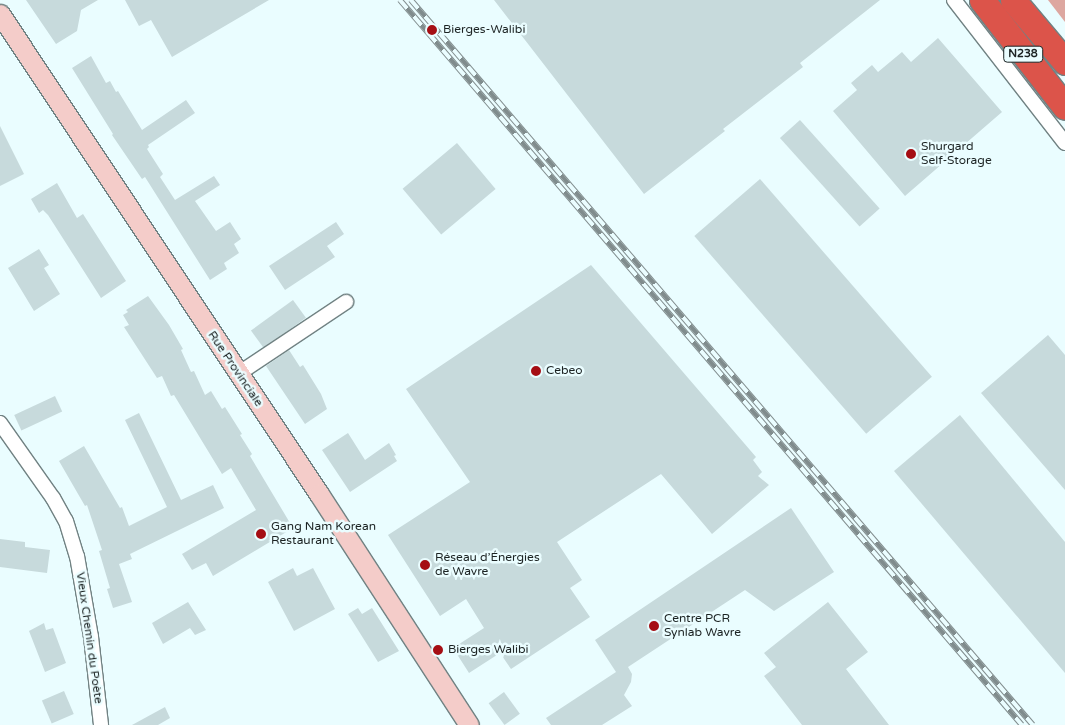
<!DOCTYPE html>
<meta charset="utf-8">
<style>
body{margin:0}
#map{position:relative;width:1065px;height:725px;overflow:hidden;background:#eafdff;font-family:"Varela Round",sans-serif}
div>[style]{position:absolute}
[style*='--x']{left:calc(var(--x)*1px);top:calc(var(--y)*1px);width:calc(var(--w)*1px);rotate:calc(var(--a)*1deg)}
.forest>*{inset:0;background:#dda7a0}
.building>*{inset:0;background:#c7dadc;transform-origin:0 0}
.roads{filter:drop-shadow(1px 0 #718283) drop-shadow(-1px 0 #718283) drop-shadow(0 1px #718283) drop-shadow(0 -1px #718283)}
.street>*{height:14px;margin:-7px;padding:0 7px;transform-origin:7px;border-radius:7px;background:#fff}
.secondary>*{height:19px;margin:-9.5px;padding:0 9.5px;transform-origin:9.5px;border-radius:9.5px;background:#f4ccc9}
.highway>*{height:25px;margin:-12.5px;padding:0 12.5px;transform-origin:12.5px;border-radius:12.5px;background:#dc544a}
.rail>*{height:5.5px;margin-top:-2.75px;transform-origin:0;background:repeating-linear-gradient(90deg,#eafdff 0 11px,#808c8d 0 22px);box-sizing:border-box;border-block:1px solid #808c8d}
.dots>*{width:14px;height:14px;translate:-50% -50%;box-sizing:border-box;border:2px solid #eafdff;border-radius:50%}
span{translate:-50% -50%;white-space:nowrap;text-align:center;line-height:1.15;-webkit-text-stroke:5px #eafdff;paint-order:stroke}
.shield-label span{padding:1px 4px;background:#eafdff;border:1px solid;border-radius:4px;-webkit-text-stroke-width:0}
.shield-label{font-size:11px;color:#1c2323;font-weight:700}
.poi-label{font-size:12px;color:#1c2323}
.left{translate:0 -50%;text-align:left}
.street-label{font-size:12px;color:#1c2323}
</style>
<div id="map">
<div class="forest">
<div style="clip-path:polygon(1048px 0,1065px 0,1065px 22px)"></div>
</div>
<div class="building">
<div style="clip-path:polygon(26px 0,98px 0,81px 10px,77px 31px,56px 44px)"></div>
<div style="clip-path:polygon(125px 0,269px 0,172px 57px,151px 20px,139px 26px)"></div>
<div style="clip-path:polygon(494px 0,880px 0,800px 63px,803px 67px,723px 129px,725px 131px,644px 194px)"></div>
<div style="clip-path:polygon(938px 38px,1002px 112px,905px 196px,833px 111px,857px 90px,851px 83px,872px 65px,878px 72px,902px 52px,911px 62px)"></div>
<div style="clip-path:polygon(91px 56px,106px 83px,110px 81px,116px 92px,118px 91px,142px 130px,186px 100px,195px 113px,148px 145px,149px 147px,147px 149px,163px 174px,160px 177px,175px 200px,214px 176px,220px 185px,195px 201px,216px 231px,230px 222px,241px 239px,234px 244px,239px 253px,224px 263px,227px 269px,210px 280px,145px 177px,142px 179px,112px 135px,113px 134px,72px 68px)"></div>
<div style="left:800px;top:120px;width:119px;height:27px;rotate:48deg"></div>
<div style="clip-path:polygon(0 126px,24px 174px,0 186px)"></div>
<div style="left:457px;top:143px;width:60px;height:71px;rotate:50deg"></div>
<div style="left:760px;top:179px;width:262px;height:87px;rotate:49deg"></div>
<div style="clip-path:polygon(57px 183px,77px 218px,83px 214px,126px 281px,101px 298px,48px 215px,43px 210px,39px 213px,31px 199px)"></div>
<div style="clip-path:polygon(336px 222px,344px 234px,327px 246px,335px 257px,285px 290px,269px 266px)"></div>
<div style="clip-path:polygon(39px 249px,49px 265px,44px 268px,60px 294px,34px 311px,8px 268px)"></div>
<div style="clip-path:polygon(591px 265px,756px 457px,753px 460px,762px 472px,758px 476px,769px 485px,712px 534px,661px 474px,557px 542px,582px 580px,570px 588px,590px 617px,511px 669px,500px 653px,469px 673px,453px 648px,484px 628px,466px 599px,440px 616px,388px 535px,470px 482px,406px 389px)"></div>
<div style="clip-path:polygon(148px 296px,169px 325px,183px 349px,181px 350px,191px 372px,194px 371px,205px 395px,211px 391px,222px 409px,225px 407px,242px 434px,240px 435px,252px 454px,250px 456px,293px 528px,213px 576px,206px 563px,192px 570px,182px 554px,256px 510px,231px 468px,222px 474px,174px 395px,171px 396px,162px 376px,157px 378px,124px 327px,129px 325px,123px 315px,128px 312px,126px 310px)"></div>
<div style="left:293px;top:300px;width:22px;height:52px;rotate:54deg"></div>
<div style="clip-path:polygon(1048px 335px,1065px 355px,1065px 490px,981px 393px)"></div>
<div style="clip-path:polygon(289px 350px,300px 367px,303px 365px,321px 394px,327px 409px,305px 424px,266px 366px)"></div>
<div style="left:55px;top:396px;width:17px;height:45px;rotate:65deg"></div>
<div style="clip-path:polygon(139px 413px,181px 500px,213px 485px,224px 508px,130px 554px,132px 559px,119px 564px,132px 602px,113px 608px,107px 589px,110px 588px,99px 551px,102px 550px,87px 505px,85px 506px,59px 461px,84px 446px,120px 508px,122px 507px,129px 526px,167px 507px,125px 420px)"></div>
<div style="clip-path:polygon(960px 415px,1065px 542px,1065px 673px,894px 471px)"></div>
<div style="clip-path:polygon(348px 433px,365px 460px,389px 443px,396px 455px,394px 456px,397px 461px,350px 492px,322px 450px)"></div>
<div style="clip-path:polygon(791px 508px,834px 572px,774px 611px,745px 590px,628px 667px,632px 674px,631px 682px,624px 695px,632px 706px,602px 725px,551px 725px,546px 718px,616px 672px,595px 640px)"></div>
<div style="clip-path:polygon(0 539px,25px 542px,25px 547px,50px 550px,47px 573px,0 567px)"></div>
<div style="clip-path:polygon(293px 568px,297px 576px,313px 568px,335px 609px,294px 631px,268px 582px)"></div>
<div style="clip-path:polygon(188px 602px,206px 630px,195px 635px,190px 628px,163px 644px,152px 623px)"></div>
<div style="clip-path:polygon(828px 602px,868px 652px,846px 669px,889px 725px,802px 725px,764px 676px,776px 667px,764px 653px)"></div>
<div style="clip-path:polygon(358px 608px,362px 614px,372px 608px,399px 651px,378px 662px,348px 614px)"></div>
<div style="clip-path:polygon(44px 623px,46px 630px,53px 628px,66px 663px,45px 672px,29px 631px)"></div>
<div style="left:64px;top:691px;width:25px;height:24px;rotate:67deg"></div>
<div style="left:504px;top:692px;width:27px;height:19px;rotate:54deg"></div>
<div style="clip-path:polygon(165px 707px,170px 718px,158px 725px,132px 725px)"></div>
</div>
<div class="roads">
<div class="street">
<div style="--x:954;--y:0;--w:181;--a:52.2"></div>
<div style="--x:238;--y:374;--w:130;--a:-33.7"></div>
<div style="--x:0;--y:423;--w:92;--a:54.8"></div>
<div style="--x:53;--y:498;--w:26;--a:61"></div>
<div style="--x:66;--y:521;--w:37;--a:73"></div>
<div style="--x:77;--y:556;--w:82;--a:80.2"></div>
<div style="--x:91;--y:637;--w:89;--a:83.5"></div>
</div>
<div class="secondary">
<div style="--x:0;--y:14;--w:576;--a:56.39"></div>
<div style="--x:319;--y:494;--w:275;--a:57"></div>
</div>
<div class="highway">
<div style="--x:982;--y:0;--w:135;--a:52.2"></div>
<div style="--x:1013;--y:0;--w:81;--a:50"></div>
</div>
</div>
<div class="rail">
<div style="--x:400;--y:0;--w:955;--a:49.37"></div>
<div style="--x:411;--y:0;--w:955;--a:49.37"></div>
</div>
<div class="dots">
<div style="left:432px;top:30px;background:#a50e14"></div>
<div style="left:911px;top:154px;background:#a50e14"></div>
<div style="left:536px;top:371px;background:#a50e14"></div>
<div style="left:261px;top:534px;background:#a50e14"></div>
<div style="left:425px;top:565px;background:#a50e14"></div>
<div style="left:654px;top:626px;background:#a50e14"></div>
<div style="left:438px;top:650px;background:#a50e14"></div>
</div>
<div class="shield-label">
<span style="left:1023px;top:54px">N238</span>
</div>
<div class="poi-label">
<span class="left" style="left:443px;top:30px">Bierges-Walibi</span>
<span class="left" style="left:921px;top:154px">Shurgard<br>Self-Storage</span>
<span class="left" style="left:546px;top:371px">Cebeo</span>
<span class="left" style="left:271px;top:534px">Gang Nam Korean<br>Restaurant</span>
<span class="left" style="left:435px;top:565px">Réseau d’Énergies<br>de Wavre</span>
<span class="left" style="left:664px;top:626px">Centre PCR<br>Synlab Wavre</span>
<span class="left" style="left:448px;top:650px">Bierges Walibi</span>
</div>
<div class="street-label">
<span style="left:235px;top:369px;rotate:56deg">Rue Provinciale</span>
<span style="left:89px;top:638px;rotate:82deg">Vieux Chemin du Poète</span>
</div>
</div>
